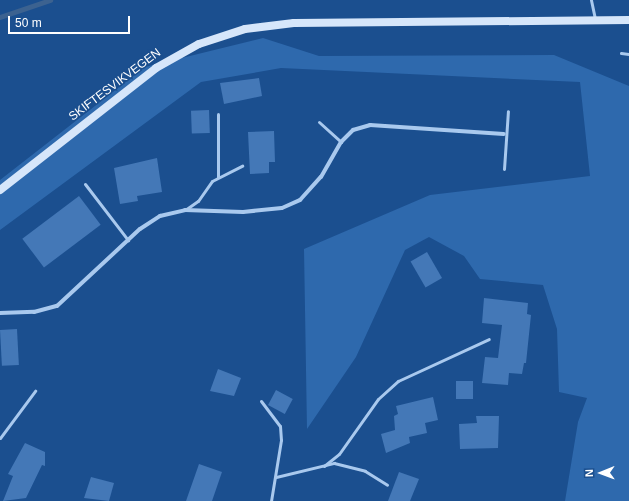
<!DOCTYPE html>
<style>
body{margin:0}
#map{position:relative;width:629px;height:501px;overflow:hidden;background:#1b4f8f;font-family:Helvetica,sans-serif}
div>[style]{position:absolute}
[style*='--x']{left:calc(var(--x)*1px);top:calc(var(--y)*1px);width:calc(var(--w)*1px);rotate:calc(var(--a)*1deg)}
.green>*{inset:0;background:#2e69ad}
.stream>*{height:5px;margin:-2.5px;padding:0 2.5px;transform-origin:2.5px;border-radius:2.5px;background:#3c6290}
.building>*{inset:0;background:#4478b7;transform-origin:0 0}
.service>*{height:3px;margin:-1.5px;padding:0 1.5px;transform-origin:1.5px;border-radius:1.5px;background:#a9c9ee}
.minor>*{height:4px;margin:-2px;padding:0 2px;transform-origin:2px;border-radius:2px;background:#a9c9ee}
.secondary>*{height:8px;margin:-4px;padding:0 4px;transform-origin:4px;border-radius:4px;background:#d6e6fa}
span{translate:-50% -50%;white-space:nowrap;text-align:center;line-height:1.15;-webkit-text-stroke:3px #1b4f8f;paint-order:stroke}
.street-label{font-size:12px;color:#fff}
.north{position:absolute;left:581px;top:453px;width:40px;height:40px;-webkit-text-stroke:3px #1b4f8f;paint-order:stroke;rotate:269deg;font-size:11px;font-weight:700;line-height:16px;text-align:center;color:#fff}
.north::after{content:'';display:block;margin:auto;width:14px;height:18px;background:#fff;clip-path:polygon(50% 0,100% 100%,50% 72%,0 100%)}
.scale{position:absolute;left:8px;top:16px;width:122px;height:18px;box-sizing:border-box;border:2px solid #fff;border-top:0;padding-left:5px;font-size:12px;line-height:14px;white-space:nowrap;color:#fff;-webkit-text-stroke:3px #1b4f8f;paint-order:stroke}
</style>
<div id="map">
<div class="green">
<div style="clip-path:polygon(263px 38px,319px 56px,554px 55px,629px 86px,629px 501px,565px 501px,578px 422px,587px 398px,559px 392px,557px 329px,543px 285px,480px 279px,464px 256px,429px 237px,405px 250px,356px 357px,307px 429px,304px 249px,430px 195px,590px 176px,580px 82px,281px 68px,201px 82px,0 230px,0 180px,145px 67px)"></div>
</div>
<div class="stream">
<div style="--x:0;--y:17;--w:53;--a:-18.8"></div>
</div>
<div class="building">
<div style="clip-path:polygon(259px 78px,262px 96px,224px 104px,220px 83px)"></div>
<div style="left:209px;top:110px;width:23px;height:18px;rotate:88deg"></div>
<div style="clip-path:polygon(274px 131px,275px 162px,269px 162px,269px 173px,250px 174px,248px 132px)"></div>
<div style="clip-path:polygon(157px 158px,162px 192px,137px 196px,138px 201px,120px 204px,114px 168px)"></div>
<div style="left:79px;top:196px;width:36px;height:71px;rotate:53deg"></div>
<div style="left:427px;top:252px;width:30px;height:19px;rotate:60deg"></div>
<div style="clip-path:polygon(484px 298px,528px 303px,527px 314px,531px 315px,526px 363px,524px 363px,522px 374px,509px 373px,508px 385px,482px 383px,485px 357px,498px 358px,502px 325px,482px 323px)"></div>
<div style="left:17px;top:329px;width:36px;height:17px;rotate:87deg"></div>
<div style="clip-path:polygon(218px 369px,241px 378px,234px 396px,210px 391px)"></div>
<div style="left:456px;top:381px;width:17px;height:18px"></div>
<div style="left:276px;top:390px;width:19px;height:17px;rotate:28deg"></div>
<div style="clip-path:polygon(433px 397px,438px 420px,425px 423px,427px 433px,409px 437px,410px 443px,386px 453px,381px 434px,395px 430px,394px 416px,398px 414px,396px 406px)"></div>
<div style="clip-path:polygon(476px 416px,499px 416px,498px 448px,460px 449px,459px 424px,477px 423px)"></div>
<div style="clip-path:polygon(25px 443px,45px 452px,45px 466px,42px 465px,26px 498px,3px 501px,13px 476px,8px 474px)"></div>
<div style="clip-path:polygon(199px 464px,222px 472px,212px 501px,186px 501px)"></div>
<div style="clip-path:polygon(399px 472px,419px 479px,410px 501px,388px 501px)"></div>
<div style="clip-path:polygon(91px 477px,114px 483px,109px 501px,84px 498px)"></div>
</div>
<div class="service">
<div style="--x:591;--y:0;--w:19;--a:78"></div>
<div style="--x:621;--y:53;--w:8;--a:7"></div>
<div style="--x:319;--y:122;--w:30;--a:42"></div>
<div style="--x:504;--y:169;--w:58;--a:-86.1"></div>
<div style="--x:218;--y:177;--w:63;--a:-90"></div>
<div style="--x:85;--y:184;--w:71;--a:52.5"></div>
<div style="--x:185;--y:210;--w:16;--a:-35"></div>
<div style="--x:198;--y:201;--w:24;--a:-55"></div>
<div style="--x:212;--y:181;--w:34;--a:-27"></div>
<div style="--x:261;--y:401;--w:31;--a:53"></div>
<div style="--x:280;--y:426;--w:14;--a:86"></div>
<div style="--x:281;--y:440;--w:62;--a:99.3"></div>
<div style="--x:0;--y:438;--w:59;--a:-53.3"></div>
<div style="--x:324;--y:466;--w:19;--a:-39"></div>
<div style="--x:339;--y:454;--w:67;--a:-54.7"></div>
<div style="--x:378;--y:399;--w:27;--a:-42"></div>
<div style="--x:398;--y:381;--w:100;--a:-24.8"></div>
<div style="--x:276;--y:477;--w:60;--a:-13.6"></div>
<div style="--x:334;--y:463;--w:32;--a:14"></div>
<div style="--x:365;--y:471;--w:26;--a:32"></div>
</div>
<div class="minor">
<div style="--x:0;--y:313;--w:34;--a:-2"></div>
<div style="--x:34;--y:312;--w:24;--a:-15"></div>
<div style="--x:57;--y:306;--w:113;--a:-42.9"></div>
<div style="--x:140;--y:229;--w:24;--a:-33"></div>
<div style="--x:160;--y:216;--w:26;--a:-13"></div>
<div style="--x:185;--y:210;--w:58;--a:2"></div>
<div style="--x:243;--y:212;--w:39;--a:-6"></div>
<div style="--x:282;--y:208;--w:20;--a:-24"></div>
<div style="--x:300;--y:200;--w:31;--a:-48"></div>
<div style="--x:321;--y:177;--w:40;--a:-60.3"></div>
<div style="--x:341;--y:142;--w:17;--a:-45"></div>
<div style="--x:353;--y:130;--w:18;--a:-16"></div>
<div style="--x:370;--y:125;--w:134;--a:3.8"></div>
</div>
<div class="secondary">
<div style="--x:0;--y:190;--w:198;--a:-38"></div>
<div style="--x:156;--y:68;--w:49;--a:-29.2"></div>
<div style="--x:199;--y:44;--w:48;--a:-18.1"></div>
<div style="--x:245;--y:29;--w:49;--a:-7"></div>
<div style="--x:294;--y:23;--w:335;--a:-0.5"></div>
</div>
<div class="street-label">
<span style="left:115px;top:85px;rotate:-37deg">SKIFTESVIKVEGEN</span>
</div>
<div class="north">N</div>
<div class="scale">50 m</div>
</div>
